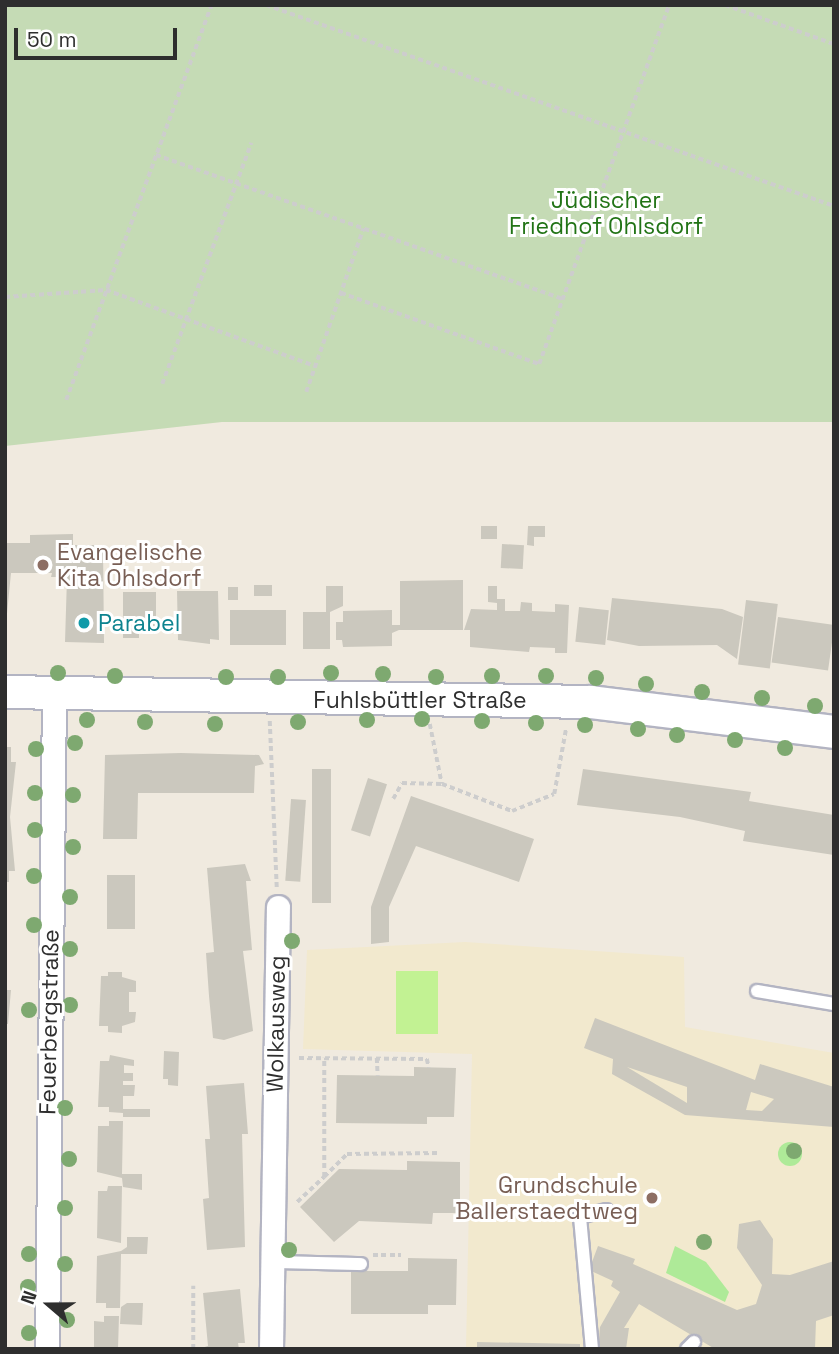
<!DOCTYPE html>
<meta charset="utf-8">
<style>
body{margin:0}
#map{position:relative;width:839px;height:1354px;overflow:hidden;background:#f0eadf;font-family:"Space Grotesk",sans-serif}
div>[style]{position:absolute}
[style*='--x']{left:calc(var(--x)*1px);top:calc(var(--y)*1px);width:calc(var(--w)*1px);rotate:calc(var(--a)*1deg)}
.education>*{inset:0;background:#f2e9ce}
.green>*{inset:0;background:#aeea98}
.round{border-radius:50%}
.cemetery>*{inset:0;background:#c5dbb5}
.pitch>*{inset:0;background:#c2f293;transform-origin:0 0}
.building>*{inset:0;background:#cbc8be;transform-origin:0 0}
.path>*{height:3.5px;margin-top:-1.75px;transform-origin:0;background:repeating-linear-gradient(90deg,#cdcdcd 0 5px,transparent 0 8.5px)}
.roads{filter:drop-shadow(2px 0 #b3b4c2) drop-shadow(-2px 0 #b3b4c2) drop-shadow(0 2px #b3b4c2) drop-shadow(0 -2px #b3b4c2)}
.service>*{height:12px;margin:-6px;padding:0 6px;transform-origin:6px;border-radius:6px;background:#fff}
.minor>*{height:23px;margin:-11.5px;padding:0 11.5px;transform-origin:11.5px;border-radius:11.5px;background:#fff}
.secondary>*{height:32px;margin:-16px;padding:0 16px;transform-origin:16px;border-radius:16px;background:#fff}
.trees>*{width:16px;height:16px;margin:-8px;border-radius:50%;background:#7ea970}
.dots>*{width:19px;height:19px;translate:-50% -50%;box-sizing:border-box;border:4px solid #fff;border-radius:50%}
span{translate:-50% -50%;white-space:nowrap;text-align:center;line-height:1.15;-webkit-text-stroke:6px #fff;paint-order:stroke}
.park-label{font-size:23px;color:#217315}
.education-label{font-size:23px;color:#785e54}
.left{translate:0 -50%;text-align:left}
.right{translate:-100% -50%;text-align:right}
.culture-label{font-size:23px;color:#0d838f}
.street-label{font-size:23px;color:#2e2e2e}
.frame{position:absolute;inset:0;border:7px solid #2e2e2e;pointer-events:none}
.north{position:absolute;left:14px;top:1270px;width:70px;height:70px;-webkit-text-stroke:5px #fff;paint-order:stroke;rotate:290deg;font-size:19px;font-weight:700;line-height:28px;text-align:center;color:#2e2e2e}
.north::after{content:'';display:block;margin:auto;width:24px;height:32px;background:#2e2e2e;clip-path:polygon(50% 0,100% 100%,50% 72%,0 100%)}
.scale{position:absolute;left:14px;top:28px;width:163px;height:32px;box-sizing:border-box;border:4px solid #2e2e2e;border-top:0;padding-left:9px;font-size:21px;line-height:24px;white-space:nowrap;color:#2e2e2e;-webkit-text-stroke:5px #fff;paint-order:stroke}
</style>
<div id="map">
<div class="education">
<div style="clip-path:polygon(465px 942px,684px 957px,685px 1027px,834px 1053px,834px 1349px,466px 1349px,472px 1054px,303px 1049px,307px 950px)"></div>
</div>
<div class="green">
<div class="round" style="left:778px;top:1142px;width:24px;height:24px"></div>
<div style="clip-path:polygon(675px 1246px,706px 1262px,729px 1292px,725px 1302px,666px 1273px)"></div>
</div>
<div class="cemetery">
<div style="clip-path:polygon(5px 5px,834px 5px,834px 422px,222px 422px,5px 446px)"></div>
</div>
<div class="pitch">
<div style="left:396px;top:971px;width:42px;height:63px"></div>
</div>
<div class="building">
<div style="left:481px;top:526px;width:16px;height:13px"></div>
<div style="clip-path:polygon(528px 526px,545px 526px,545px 537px,534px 537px,534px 546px,527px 545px)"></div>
<div style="clip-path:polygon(73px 534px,73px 545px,103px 545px,104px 643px,65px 642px,67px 577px,51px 577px,52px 573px,11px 573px,5px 634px,5px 543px,30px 543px,30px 535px)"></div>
<div style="left:502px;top:544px;width:22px;height:24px;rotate:3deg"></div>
<div style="clip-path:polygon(463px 580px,463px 630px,399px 630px,392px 633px,392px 646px,343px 647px,342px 640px,336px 640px,336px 622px,343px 622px,343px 611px,392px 610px,392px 625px,400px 625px,400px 581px)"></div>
<div style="left:254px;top:585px;width:18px;height:11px"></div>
<div style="clip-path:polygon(326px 586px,343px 586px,343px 606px,330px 612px,330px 649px,303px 649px,303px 612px,326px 612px)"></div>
<div style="clip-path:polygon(488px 586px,497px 586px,497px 599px,505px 599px,505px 611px,520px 611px,521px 602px,532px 603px,532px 611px,555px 612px,555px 604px,569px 605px,567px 653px,555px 653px,555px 648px,530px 647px,529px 652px,470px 647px,470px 630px,464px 630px,471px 609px,497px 610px,497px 603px,488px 602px)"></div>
<div style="left:228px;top:587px;width:10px;height:13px"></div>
<div style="clip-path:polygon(177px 591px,218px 591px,219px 640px,210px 639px,210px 644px,178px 640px)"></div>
<div style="clip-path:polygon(123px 592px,156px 592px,156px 631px,139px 631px,139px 638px,123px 638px)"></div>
<div style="clip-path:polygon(612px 598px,722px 609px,743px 617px,737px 659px,717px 645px,639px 646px,607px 640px)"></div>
<div style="left:746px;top:600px;width:32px;height:65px;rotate:7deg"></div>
<div style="left:579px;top:607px;width:30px;height:35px;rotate:6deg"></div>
<div style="left:286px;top:610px;width:35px;height:56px;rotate:90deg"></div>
<div style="left:778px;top:617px;width:57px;height:46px;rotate:8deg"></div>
<div style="clip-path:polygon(5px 747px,11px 747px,11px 762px,16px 762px,10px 817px,15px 871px,9px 871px,9px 882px,5px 882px)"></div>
<div style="clip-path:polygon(181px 753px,259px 755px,264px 764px,255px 766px,254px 793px,138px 793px,137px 839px,103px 839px,105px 755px)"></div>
<div style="left:312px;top:769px;width:19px;height:134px"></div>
<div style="clip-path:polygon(583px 769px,751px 792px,749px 801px,834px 815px,834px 855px,743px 841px,745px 831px,680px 817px,577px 805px)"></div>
<div style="left:368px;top:778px;width:20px;height:55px;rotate:18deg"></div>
<div style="clip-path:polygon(411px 796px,534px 839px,519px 882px,416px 846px,389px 907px,389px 942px,371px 944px,371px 907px)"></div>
<div style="left:291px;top:799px;width:15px;height:82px;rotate:4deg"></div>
<div style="clip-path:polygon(245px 864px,251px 881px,246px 881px,252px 950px,243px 951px,253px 1031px,224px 1040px,213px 1038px,209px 996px,206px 953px,214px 952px,207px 868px)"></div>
<div style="left:107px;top:875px;width:28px;height:54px"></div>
<div style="clip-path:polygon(108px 972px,122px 972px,122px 977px,136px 981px,136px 992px,129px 992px,129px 1012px,136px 1012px,135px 1022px,122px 1026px,122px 1033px,108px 1032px,108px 1026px,99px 1026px,101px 976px,108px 976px)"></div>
<div style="clip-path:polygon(5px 990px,11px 990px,8px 1024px,5px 1024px)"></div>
<div style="clip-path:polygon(evenodd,595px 1018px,755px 1080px,760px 1064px,834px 1087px,834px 1127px,685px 1115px,612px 1074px,613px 1059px,584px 1048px,595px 1018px,627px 1067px,687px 1087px,687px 1103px,627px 1067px,595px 1018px,751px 1092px,774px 1099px,762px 1111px,746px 1110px,751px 1092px)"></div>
<div style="clip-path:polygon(164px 1051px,179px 1052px,178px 1086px,168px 1085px,168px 1079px,163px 1079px)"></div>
<div style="clip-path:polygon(110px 1055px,134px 1060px,134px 1066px,124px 1065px,124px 1073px,133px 1073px,133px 1081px,123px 1081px,123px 1085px,135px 1085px,134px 1096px,123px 1096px,123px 1109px,150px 1109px,150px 1117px,123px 1117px,123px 1113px,109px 1112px,109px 1107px,98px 1107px,100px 1061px,109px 1061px)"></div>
<div style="clip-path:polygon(414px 1067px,456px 1068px,454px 1117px,427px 1117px,427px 1124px,336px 1123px,337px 1075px,414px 1076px)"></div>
<div style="clip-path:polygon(244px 1083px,248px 1134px,242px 1134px,245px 1247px,207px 1250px,203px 1199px,209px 1198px,205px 1139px,210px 1139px,206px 1086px)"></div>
<div style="clip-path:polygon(109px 1121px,123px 1121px,122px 1174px,142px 1174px,142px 1190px,123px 1187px,122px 1178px,97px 1172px,98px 1126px,109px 1126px)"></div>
<div style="clip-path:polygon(407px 1161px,460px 1162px,460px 1213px,433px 1213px,432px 1224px,359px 1221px,334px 1242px,300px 1207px,339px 1169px,407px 1170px)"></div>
<div style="clip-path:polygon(108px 1186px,122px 1186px,121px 1243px,97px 1238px,98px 1191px,107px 1191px)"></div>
<div style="clip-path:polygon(760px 1220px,773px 1239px,772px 1274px,790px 1275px,834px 1261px,834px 1315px,816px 1321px,815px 1349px,715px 1349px,639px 1304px,624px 1328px,629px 1328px,626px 1349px,598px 1349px,600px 1327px,620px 1292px,611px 1286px,613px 1281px,589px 1270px,598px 1246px,635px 1259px,633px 1264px,737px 1310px,756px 1304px,762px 1285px,737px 1248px,739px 1224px)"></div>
<div style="clip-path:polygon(127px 1237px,148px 1237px,147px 1254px,121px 1254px,120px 1308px,106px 1308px,106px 1303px,96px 1303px,97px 1256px,121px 1251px,127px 1247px)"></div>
<div style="clip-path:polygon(408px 1258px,457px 1259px,456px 1305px,428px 1305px,428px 1314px,351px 1314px,351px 1271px,408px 1271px)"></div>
<div style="clip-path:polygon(240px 1289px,245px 1343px,238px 1343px,239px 1349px,198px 1349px,208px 1346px,203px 1293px)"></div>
<div style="clip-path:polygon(127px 1303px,143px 1303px,142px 1325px,120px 1324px,121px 1307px)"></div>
<div style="clip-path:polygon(104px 1316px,119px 1316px,118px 1349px,94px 1349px,94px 1321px,104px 1322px)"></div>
<div style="clip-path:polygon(477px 1342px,580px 1344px,580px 1349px,477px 1349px)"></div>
</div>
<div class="path">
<div style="--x:266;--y:5;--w:603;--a:19.49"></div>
<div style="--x:725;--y:5;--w:116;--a:19.7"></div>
<div style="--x:156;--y:155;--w:432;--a:19.5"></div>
<div style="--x:341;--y:293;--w:210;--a:19.7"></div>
<div style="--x:539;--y:364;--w:382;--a:-70.1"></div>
<div style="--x:5;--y:297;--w:101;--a:-4"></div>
<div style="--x:106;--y:290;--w:222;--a:20"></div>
<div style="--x:162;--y:384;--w:257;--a:-69.7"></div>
<div style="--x:306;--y:392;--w:173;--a:-70.7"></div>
<div style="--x:66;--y:400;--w:421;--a:-69.8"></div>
<div style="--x:270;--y:721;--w:167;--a:87.6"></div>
<div style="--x:430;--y:724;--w:61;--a:78.7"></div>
<div style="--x:442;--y:784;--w:75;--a:21.1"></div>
<div style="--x:512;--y:811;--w:45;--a:-22"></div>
<div style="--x:554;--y:794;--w:67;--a:-79.7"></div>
<div style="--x:393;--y:799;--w:18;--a:-61"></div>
<div style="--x:402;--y:783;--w:40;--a:1.4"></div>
<div style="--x:299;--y:1058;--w:128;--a:0.4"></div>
<div style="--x:427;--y:1059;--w:9;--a:77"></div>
<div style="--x:377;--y:1058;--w:18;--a:87"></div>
<div style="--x:324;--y:1177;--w:33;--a:-45"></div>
<div style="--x:347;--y:1154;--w:91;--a:-0.6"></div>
<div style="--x:297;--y:1202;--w:37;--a:-43"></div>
<div style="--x:324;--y:1177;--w:119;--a:-90"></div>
<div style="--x:373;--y:1255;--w:28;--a:0"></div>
<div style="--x:193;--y:1349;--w:63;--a:-90"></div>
</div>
<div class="roads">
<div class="service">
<div style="--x:757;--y:991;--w:78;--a:9.6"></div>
<div style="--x:273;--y:1262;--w:88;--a:1.3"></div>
<div style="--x:592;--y:1349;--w:133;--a:-95.2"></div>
<div style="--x:580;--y:1217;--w:27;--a:-15"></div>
<div style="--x:687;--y:1349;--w:10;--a:-45"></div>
</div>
<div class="minor">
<div style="--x:47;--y:1349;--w:654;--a:-89.39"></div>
<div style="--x:271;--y:1349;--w:442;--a:-89.1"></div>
</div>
<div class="secondary">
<div style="--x:5;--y:692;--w:586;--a:0.98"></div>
<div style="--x:591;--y:702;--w:245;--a:7"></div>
</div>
</div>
<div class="trees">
<div style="left:58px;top:673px"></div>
<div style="left:331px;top:673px"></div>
<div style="left:383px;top:674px"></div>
<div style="left:115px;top:676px"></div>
<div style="left:492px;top:676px"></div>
<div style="left:546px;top:676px"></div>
<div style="left:226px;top:677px"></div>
<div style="left:278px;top:677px"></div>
<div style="left:436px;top:677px"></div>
<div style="left:596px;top:678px"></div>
<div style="left:646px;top:684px"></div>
<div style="left:702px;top:692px"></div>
<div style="left:762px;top:698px"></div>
<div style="left:815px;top:706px"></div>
<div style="left:422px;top:719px"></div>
<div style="left:87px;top:720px"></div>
<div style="left:367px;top:720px"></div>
<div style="left:482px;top:721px"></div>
<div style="left:145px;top:722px"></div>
<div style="left:298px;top:722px"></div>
<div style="left:536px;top:723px"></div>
<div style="left:215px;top:724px"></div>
<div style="left:585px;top:725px"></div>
<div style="left:638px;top:729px"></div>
<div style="left:677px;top:735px"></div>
<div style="left:735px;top:740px"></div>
<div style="left:75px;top:743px"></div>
<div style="left:785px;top:748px"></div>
<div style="left:36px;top:749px"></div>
<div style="left:35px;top:793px"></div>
<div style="left:73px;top:795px"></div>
<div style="left:35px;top:830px"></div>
<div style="left:73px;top:847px"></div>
<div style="left:34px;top:876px"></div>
<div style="left:70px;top:897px"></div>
<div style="left:34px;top:925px"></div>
<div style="left:292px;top:941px"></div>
<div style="left:70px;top:949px"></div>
<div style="left:70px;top:1005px"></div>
<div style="left:29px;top:1010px"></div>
<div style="left:65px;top:1108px"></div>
<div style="left:794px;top:1151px"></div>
<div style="left:69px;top:1159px"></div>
<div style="left:65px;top:1208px"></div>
<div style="left:704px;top:1242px"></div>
<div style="left:289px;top:1250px"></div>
<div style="left:29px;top:1254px"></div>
<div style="left:65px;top:1264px"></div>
<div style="left:28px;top:1287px"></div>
<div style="left:67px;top:1320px"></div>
<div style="left:29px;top:1333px"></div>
</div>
<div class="dots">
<div style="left:43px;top:565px;background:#8d6e63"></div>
<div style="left:84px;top:623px;background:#0f9aa8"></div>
<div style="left:652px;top:1198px;background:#8d6e63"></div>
</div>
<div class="park-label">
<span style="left:606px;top:213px">Jüdischer<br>Friedhof Ohlsdorf</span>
</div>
<div class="education-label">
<span class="left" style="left:57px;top:565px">Evangelische<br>Kita Ohlsdorf</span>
<span class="right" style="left:638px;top:1198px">Grundschule<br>Ballerstaedtweg</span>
</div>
<div class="culture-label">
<span class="left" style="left:98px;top:623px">Parabel</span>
</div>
<div class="street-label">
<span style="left:420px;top:700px">Fuhlsbüttler Straße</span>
<span style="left:49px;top:1022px;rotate:-89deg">Feuerbergstraße</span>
<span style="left:276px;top:1024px;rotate:-89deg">Wolkausweg</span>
</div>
<div class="frame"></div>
<div class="north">N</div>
<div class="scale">50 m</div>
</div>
